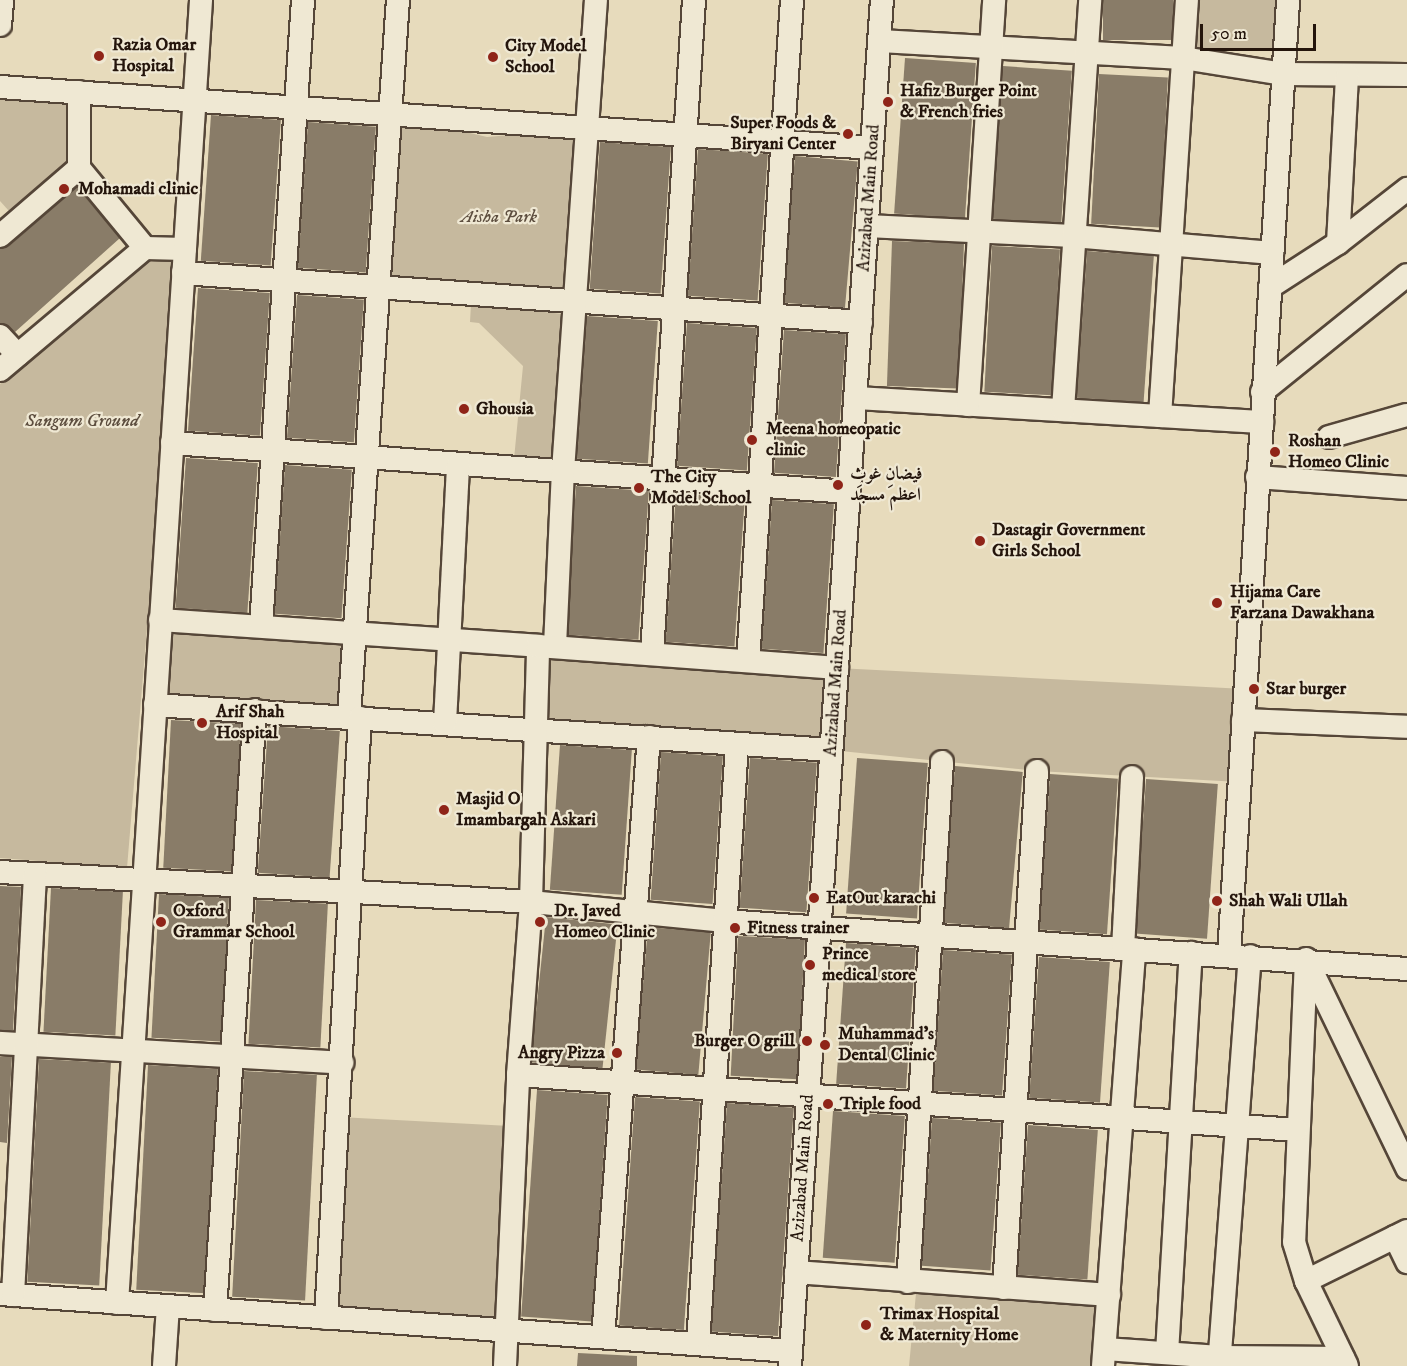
<!DOCTYPE html>
<meta charset="utf-8">
<style>
body{margin:0}
#map{position:relative;width:1407px;height:1366px;overflow:hidden;background:#e7dbbc;font-family:"IM FELL DW Pica",Amiri,serif}
div>[style]{position:absolute}
[style*='--x']{left:calc(var(--x)*1px);top:calc(var(--y)*1px);width:calc(var(--w)*1px);rotate:calc(var(--a)*1deg)}
.green>*{inset:0;background:#c6b99e;transform-origin:0 0}
.building>*{inset:0;background:#897c68;transform-origin:0 0}
.roads{filter:drop-shadow(2px 0 #554638) drop-shadow(-2px 0 #554638) drop-shadow(0 2px #554638) drop-shadow(0 -2px #554638)}
.minor>*{height:22px;margin:-11px;padding:0 11px;transform-origin:11px;border-radius:11px;background:#efe8d3}
.dots>*{width:16px;height:16px;translate:-50% -50%;box-sizing:border-box;border:3px solid #efe8d3;border-radius:50%}
span{translate:-50% -50%;white-space:nowrap;text-align:center;line-height:1.15;-webkit-text-stroke:4.5px #efe8d3;paint-order:stroke}
.poi-label{font-size:18px;color:#24150c;font-weight:700}
.left{translate:0 -50%;text-align:left}
.right{translate:-100% -50%;text-align:right}
.street-label{font-size:18px;color:#24150c}
.park-label{font-size:18px;color:#5d4e3f;font-style:italic}
.scale{position:absolute;left:1200px;top:24px;width:116px;height:27px;box-sizing:border-box;border:3px solid #24150c;border-top:0;padding-left:8px;font-size:18px;line-height:21px;white-space:nowrap;color:#24150c;-webkit-text-stroke:4px #efe8d3;paint-order:stroke}
</style>
<div id="map">
<div class="green">
<div style="left:1196px;top:0;width:82px;height:50px"></div>
<div style="clip-path:polygon(0 87px,79px 92px,79px 168px,18px 221px,0 201px)"></div>
<div style="clip-path:polygon(390px 114px,487px 137px,586px 128px,574px 302px,378px 288px)"></div>
<div style="clip-path:polygon(146px 256px,178px 257px,127px 868px,0 858px,0 384px)"></div>
<div style="clip-path:polygon(471px 304px,563px 314px,551px 461px,514px 459px,523px 366px,479px 323px,470px 322px)"></div>
<div style="left:160px;top:620px;width:195px;height:85px;rotate:4deg"></div>
<div style="clip-path:polygon(539px 646px,837px 668px,1245px 689px,1240px 782px,1037px 771px,831px 750px,535px 728px)"></div>
<div style="left:339px;top:1117px;width:177px;height:201px;rotate:3deg"></div>
<div style="clip-path:polygon(917px 1283px,1109px 1295px,1104px 1366px,909px 1366px)"></div>
</div>
<div class="building">
<div style="left:1103px;top:0;width:70px;height:40px"></div>
<div style="left:905px;top:58px;width:71px;height:156px;rotate:4deg"></div>
<div style="left:1003px;top:66px;width:69px;height:153px;rotate:4deg"></div>
<div style="left:1099px;top:74px;width:69px;height:150px;rotate:3deg"></div>
<div style="left:211px;top:115px;width:70px;height:146px;rotate:4deg"></div>
<div style="left:308px;top:122px;width:68px;height:146px;rotate:4deg"></div>
<div style="left:600px;top:142px;width:71px;height:147px;rotate:4deg"></div>
<div style="left:698px;top:149px;width:70px;height:147px;rotate:4deg"></div>
<div style="left:795px;top:156px;width:63px;height:147px;rotate:5deg"></div>
<div style="clip-path:polygon(77px 187px,120px 238px,15px 332px,0 323px,0 249px,9px 246px)"></div>
<div style="left:892px;top:241px;width:72px;height:145px;rotate:2deg"></div>
<div style="left:992px;top:246px;width:68px;height:146px;rotate:3deg"></div>
<div style="left:1087px;top:251px;width:67px;height:147px;rotate:4deg"></div>
<div style="left:198px;top:288px;width:72px;height:143px;rotate:4deg"></div>
<div style="left:297px;top:295px;width:67px;height:143px;rotate:4deg"></div>
<div style="left:587px;top:316px;width:71px;height:143px;rotate:4deg"></div>
<div style="left:687px;top:323px;width:70px;height:143px;rotate:4deg"></div>
<div style="left:784px;top:330px;width:62px;height:143px;rotate:4deg"></div>
<div style="left:186px;top:458px;width:72px;height:150px;rotate:4deg"></div>
<div style="left:285px;top:465px;width:67px;height:149px;rotate:4deg"></div>
<div style="left:576px;top:486px;width:73px;height:149px;rotate:4deg"></div>
<div style="left:676px;top:493px;width:69px;height:149px;rotate:4deg"></div>
<div style="left:772px;top:500px;width:62px;height:149px;rotate:4deg"></div>
<div style="left:171px;top:720px;width:70px;height:148px;rotate:3deg"></div>
<div style="left:268px;top:726px;width:72px;height:147px;rotate:4deg"></div>
<div style="left:560px;top:745px;width:72px;height:145px;rotate:4deg"></div>
<div style="left:661px;top:752px;width:62px;height:148px;rotate:4deg"></div>
<div style="left:750px;top:758px;width:67px;height:150px;rotate:4deg"></div>
<div style="left:857px;top:758px;width:71px;height:156px;rotate:4deg"></div>
<div style="left:955px;top:766px;width:68px;height:157px;rotate:5deg"></div>
<div style="left:1050px;top:774px;width:68px;height:156px;rotate:4deg"></div>
<div style="left:1146px;top:779px;width:72px;height:155px;rotate:4deg"></div>
<div style="clip-path:polygon(0 886px,21px 887px,13px 1030px,0 1030px)"></div>
<div style="left:51px;top:888px;width:72px;height:144px;rotate:3deg"></div>
<div style="left:159px;top:894px;width:70px;height:144px;rotate:3deg"></div>
<div style="left:256px;top:900px;width:72px;height:144px;rotate:3deg"></div>
<div style="left:546px;top:917px;width:72px;height:146px;rotate:6deg"></div>
<div style="left:648px;top:927px;width:63px;height:143px;rotate:5deg"></div>
<div style="left:738px;top:936px;width:67px;height:140px;rotate:3deg"></div>
<div style="left:846px;top:943px;width:70px;height:141px;rotate:4deg"></div>
<div style="left:943px;top:950px;width:69px;height:141px;rotate:4deg"></div>
<div style="left:1039px;top:957px;width:71px;height:141px;rotate:4deg"></div>
<div style="clip-path:polygon(0 1057px,12px 1057px,7px 1143px,0 1142px)"></div>
<div style="left:39px;top:1059px;width:72px;height:223px;rotate:3deg"></div>
<div style="left:148px;top:1065px;width:70px;height:225px;rotate:3deg"></div>
<div style="left:244px;top:1071px;width:73px;height:226px;rotate:3deg"></div>
<div style="left:537px;top:1090px;width:71px;height:227px;rotate:4deg"></div>
<div style="left:635px;top:1097px;width:65px;height:229px;rotate:4deg"></div>
<div style="left:727px;top:1103px;width:67px;height:229px;rotate:4deg"></div>
<div style="left:833px;top:1111px;width:72px;height:147px;rotate:4deg"></div>
<div style="left:932px;top:1118px;width:69px;height:148px;rotate:4deg"></div>
<div style="left:1028px;top:1125px;width:70px;height:150px;rotate:4deg"></div>
<div style="clip-path:polygon(578px 1353px,637px 1356px,637px 1366px,577px 1366px)"></div>
</div>
<div class="roads">
<div class="minor">
<div style="--x:0;--y:25;--w:25;--a:-85"></div>
<div style="--x:880;--y:41;--w:303;--a:3.2"></div>
<div style="--x:1183;--y:58;--w:101;--a:9.1"></div>
<div style="--x:1283;--y:74;--w:124;--a:0.5"></div>
<div style="--x:0;--y:87;--w:874;--a:4"></div>
<div style="--x:79;--y:168;--w:104;--a:50.5"></div>
<div style="--x:867;--y:226;--w:206;--a:2.8"></div>
<div style="--x:1073;--y:236;--w:200;--a:4.9"></div>
<div style="--x:0;--y:236;--w:104;--a:-40.7"></div>
<div style="--x:79;--y:168;--w:76;--a:-90"></div>
<div style="--x:1338;--y:243;--w:168;--a:-86.9"></div>
<div style="--x:183;--y:273;--w:680;--a:4.13"></div>
<div style="--x:1270;--y:287;--w:81;--a:-32.9"></div>
<div style="--x:1338;--y:243;--w:88;--a:-38"></div>
<div style="--x:0;--y:336;--w:26;--a:47"></div>
<div style="--x:0;--y:370;--w:189;--a:-40.1"></div>
<div style="--x:145;--y:248;--w:40;--a:1.4"></div>
<div style="--x:1262;--y:392;--w:186;--a:-38.9"></div>
<div style="--x:855;--y:398;--w:408;--a:3.4"></div>
<div style="--x:968;--y:405;--w:406;--a:-86.3"></div>
<div style="--x:1063;--y:410;--w:411;--a:-86.2"></div>
<div style="--x:1160;--y:416;--w:417;--a:-86.3"></div>
<div style="--x:1329;--y:437;--w:81;--a:-15.8"></div>
<div style="--x:172;--y:443;--w:679;--a:4.14"></div>
<div style="--x:1257;--y:477;--w:150;--a:4.2"></div>
<div style="--x:160;--y:620;--w:379;--a:3.9"></div>
<div style="--x:261;--y:626;--w:627;--a:-86.16"></div>
<div style="--x:555;--y:646;--w:175;--a:-87.4"></div>
<div style="--x:563;--y:471;--w:472;--a:-86"></div>
<div style="--x:652;--y:653;--w:654;--a:-86.32"></div>
<div style="--x:748;--y:661;--w:662;--a:-86.19"></div>
<div style="--x:155;--y:705;--w:677;--a:3.81"></div>
<div style="--x:349;--y:716;--w:718;--a:-86.09"></div>
<div style="--x:1243;--y:720;--w:164;--a:2.4"></div>
<div style="--x:445;--y:723;--w:259;--a:-87.1"></div>
<div style="--x:0;--y:872;--w:532;--a:3.23"></div>
<div style="--x:531;--y:902;--w:194;--a:5.6"></div>
<div style="--x:724;--y:921;--w:685;--a:4.02"></div>
<div style="--x:1123;--y:949;--w:172;--a:-87"></div>
<div style="--x:1229;--y:955;--w:957;--a:-86.46"></div>
<div style="--x:1306;--y:959;--w:283;--a:92.4"></div>
<div style="--x:1294;--y:1242;--w:41;--a:72.9"></div>
<div style="--x:1306;--y:1281;--w:94;--a:64.2"></div>
<div style="--x:1308;--y:963;--w:228;--a:64.2"></div>
<div style="--x:0;--y:1043;--w:343;--a:3.3"></div>
<div style="--x:518;--y:1075;--w:780;--a:4.04"></div>
<div style="--x:1395;--y:1237;--w:28;--a:64"></div>
<div style="--x:796;--y:1272;--w:314;--a:4.2"></div>
<div style="--x:1306;--y:1281;--w:113;--a:-26.3"></div>
<div style="--x:908;--y:1282;--w:521;--a:-86.26"></div>
<div style="--x:1004;--y:1288;--w:518;--a:-86.35"></div>
<div style="--x:0;--y:1294;--w:793;--a:4.12"></div>
<div style="--x:13;--y:1295;--w:421;--a:-87"></div>
<div style="--x:117;--y:1303;--w:1306;--a:-86.31"></div>
<div style="--x:215;--y:1310;--w:601;--a:-86.19"></div>
<div style="--x:326;--y:1318;--w:601;--a:-86.76"></div>
<div style="--x:603;--y:1337;--w:602;--a:-85.62"></div>
<div style="--x:698;--y:1344;--w:601;--a:-86.28"></div>
<div style="--x:1105;--y:1349;--w:115;--a:4"></div>
<div style="--x:1220;--y:1357;--w:123;--a:0.5"></div>
<div style="--x:1167;--y:1353;--w:401;--a:-86.6"></div>
<div style="--x:164;--y:1366;--w:60;--a:-86.2"></div>
<div style="--x:505;--y:1366;--w:291;--a:-87.4"></div>
<div style="--x:518;--y:1075;--w:173;--a:-85.7"></div>
<div style="--x:531;--y:902;--w:256;--a:-88.4"></div>
<div style="--x:538;--y:646;--w:300;--a:4.2"></div>
<div style="--x:790;--y:1366;--w:1369;--a:-86.15"></div>
<div style="--x:1103;--y:1366;--w:418;--a:-85.7"></div>
<div style="--x:1219;--y:1366;--w:411;--a:-85.7"></div>
</div>
</div>
<div class="dots">
<div style="left:99px;top:56px;background:#8f2418"></div>
<div style="left:493px;top:57px;background:#8f2418"></div>
<div style="left:888px;top:102px;background:#8f2418"></div>
<div style="left:848px;top:134px;background:#8f2418"></div>
<div style="left:64px;top:189px;background:#8f2418"></div>
<div style="left:464px;top:409px;background:#8f2418"></div>
<div style="left:752px;top:440px;background:#8f2418"></div>
<div style="left:1275px;top:452px;background:#8f2418"></div>
<div style="left:838px;top:485px;background:#8f2418"></div>
<div style="left:639px;top:488px;background:#8f2418"></div>
<div style="left:980px;top:541px;background:#8f2418"></div>
<div style="left:1217px;top:603px;background:#8f2418"></div>
<div style="left:1254px;top:689px;background:#8f2418"></div>
<div style="left:202px;top:723px;background:#8f2418"></div>
<div style="left:444px;top:810px;background:#8f2418"></div>
<div style="left:814px;top:898px;background:#8f2418"></div>
<div style="left:1217px;top:901px;background:#8f2418"></div>
<div style="left:161px;top:922px;background:#8f2418"></div>
<div style="left:540px;top:922px;background:#8f2418"></div>
<div style="left:735px;top:928px;background:#8f2418"></div>
<div style="left:810px;top:965px;background:#8f2418"></div>
<div style="left:807px;top:1041px;background:#8f2418"></div>
<div style="left:825px;top:1045px;background:#8f2418"></div>
<div style="left:617px;top:1053px;background:#8f2418"></div>
<div style="left:828px;top:1104px;background:#8f2418"></div>
<div style="left:866px;top:1325px;background:#8f2418"></div>
</div>
<div class="poi-label">
<span class="left" style="left:112px;top:56px">Razia Omar<br>Hospital</span>
<span class="left" style="left:505px;top:57px">City Model<br>School</span>
<span class="left" style="left:900px;top:102px">Hafiz Burger Point<br>&amp; French fries</span>
<span class="right" style="left:836px;top:134px">Super Foods &amp;<br>Biryani Center</span>
<span class="left" style="left:78px;top:189px">Mohamadi clinic</span>
<span class="left" style="left:476px;top:409px">Ghousia</span>
<span class="left" style="left:766px;top:440px">Meena homeopatic<br>clinic</span>
<span class="left" style="left:1288px;top:452px">Roshan<br>Homeo Clinic</span>
<span class="left" style="left:850px;top:485px">فیضانِ غوثِ<br>اعظم مسجد</span>
<span class="left" style="left:651px;top:488px">The City<br>Model School</span>
<span class="left" style="left:992px;top:541px">Dastagir Government<br>Girls School</span>
<span class="left" style="left:1230px;top:603px">Hijama Care<br>Farzana Dawakhana</span>
<span class="left" style="left:1266px;top:689px">Star burger</span>
<span class="left" style="left:216px;top:723px">Arif Shah<br>Hospital</span>
<span class="left" style="left:456px;top:810px">Masjid O<br>Imambargah Askari</span>
<span class="left" style="left:826px;top:898px">EatOut karachi</span>
<span class="left" style="left:1229px;top:901px">Shah Wali Ullah</span>
<span class="left" style="left:173px;top:922px">Oxford<br>Grammar School</span>
<span class="left" style="left:554px;top:922px">Dr. Javed<br>Homeo Clinic</span>
<span class="left" style="left:747px;top:928px">Fitness trainer</span>
<span class="left" style="left:822px;top:965px">Prince<br>medical store</span>
<span class="left" style="left:838px;top:1045px">Muhammad's<br>Dental Clinic</span>
<span class="right" style="left:795px;top:1041px">Burger O grill</span>
<span class="right" style="left:605px;top:1053px">Angry Pizza</span>
<span class="left" style="left:840px;top:1104px">Triple food</span>
<span class="left" style="left:880px;top:1325px">Trimax Hospital<br>&amp; Maternity Home</span>
</div>
<div class="street-label">
<span style="left:869px;top:198px;rotate:-86deg">Azizabad Main Road</span>
<span style="left:836px;top:683px;rotate:-86deg">Azizabad Main Road</span>
<span style="left:803px;top:1168px;rotate:-86deg">Azizabad Main Road</span>
</div>
<div class="park-label">
<span style="left:499px;top:217px">Aisha Park</span>
<span style="left:82px;top:421px">Sangum Ground</span>
</div>
<div class="scale">50 m</div>
</div>
